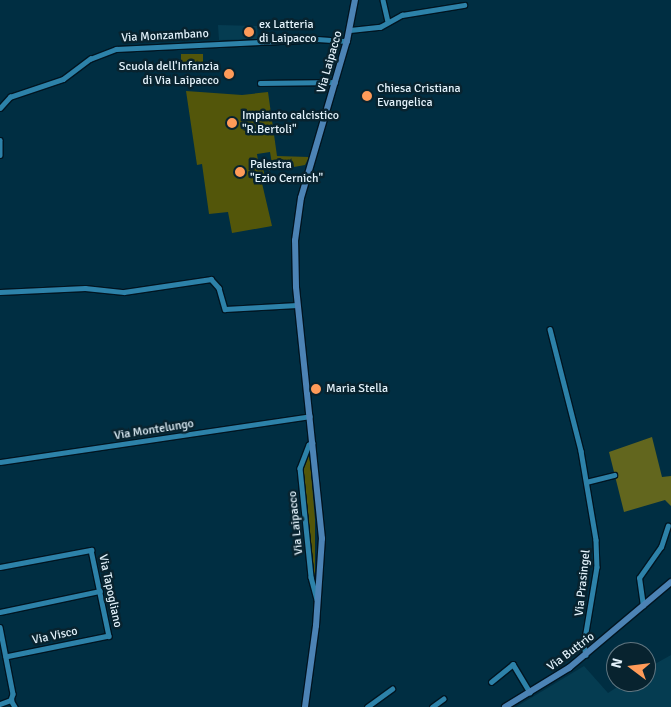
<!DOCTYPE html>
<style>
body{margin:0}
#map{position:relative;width:671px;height:707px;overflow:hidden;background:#002e42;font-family:Signika,sans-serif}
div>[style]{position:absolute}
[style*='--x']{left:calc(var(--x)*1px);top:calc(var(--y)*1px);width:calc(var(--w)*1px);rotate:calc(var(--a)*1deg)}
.built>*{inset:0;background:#053c51}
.green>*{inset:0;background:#53560a;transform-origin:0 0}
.forest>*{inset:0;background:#62661e}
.roads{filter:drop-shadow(1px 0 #001521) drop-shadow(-1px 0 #001521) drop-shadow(0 1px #001521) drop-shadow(0 -1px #001521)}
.street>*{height:4.5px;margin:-2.25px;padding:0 2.25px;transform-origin:2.25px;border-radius:2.25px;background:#2d82a9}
.secondary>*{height:5.5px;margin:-2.75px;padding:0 2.75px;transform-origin:2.75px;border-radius:2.75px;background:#4c83b5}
.dots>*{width:14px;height:14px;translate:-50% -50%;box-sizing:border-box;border:2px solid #08232f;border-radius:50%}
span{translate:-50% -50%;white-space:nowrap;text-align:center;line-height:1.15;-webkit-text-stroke:5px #08232f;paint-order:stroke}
.poi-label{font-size:12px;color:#e3f2fb}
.left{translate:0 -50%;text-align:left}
.right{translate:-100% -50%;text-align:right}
.street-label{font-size:12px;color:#e3f2fb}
.north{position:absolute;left:606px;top:642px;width:50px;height:50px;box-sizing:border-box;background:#08232f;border:1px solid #607681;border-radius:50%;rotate:285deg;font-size:14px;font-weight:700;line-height:20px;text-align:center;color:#e3f2fb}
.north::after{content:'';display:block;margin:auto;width:18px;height:22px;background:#ff9b59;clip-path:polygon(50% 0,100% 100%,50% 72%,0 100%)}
</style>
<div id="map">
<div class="built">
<div style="clip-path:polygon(218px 25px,257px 26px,258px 39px,219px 40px)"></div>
<div style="clip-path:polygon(671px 655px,671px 707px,516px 707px,584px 666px,608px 693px,625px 682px,646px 682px,646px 669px)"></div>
</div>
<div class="green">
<div style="left:203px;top:54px;width:13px;height:22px;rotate:90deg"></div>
<div style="clip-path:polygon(186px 91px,242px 95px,268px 92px,277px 156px,309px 157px,305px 165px,294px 167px,293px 162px,277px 165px,269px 171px,269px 165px,272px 164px,270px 152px,257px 154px,259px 168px,263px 167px,265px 178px,261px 179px,272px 226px,232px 233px,228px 212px,209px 214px,202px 164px,197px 165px)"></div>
<div style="clip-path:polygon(309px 450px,315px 519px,315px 581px,303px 467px)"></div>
</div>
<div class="forest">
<div style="clip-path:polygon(652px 437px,662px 477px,671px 476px,671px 506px,665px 500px,624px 512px,609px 452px)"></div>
</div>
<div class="roads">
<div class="street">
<div style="--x:383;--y:0;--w:22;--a:77"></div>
<div style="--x:350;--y:30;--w:30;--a:-6"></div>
<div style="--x:380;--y:27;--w:25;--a:-29"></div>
<div style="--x:402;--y:15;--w:63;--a:-9.2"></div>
<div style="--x:260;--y:83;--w:75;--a:-0.8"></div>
<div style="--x:0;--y:108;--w:15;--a:-48"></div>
<div style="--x:10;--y:97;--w:56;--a:-18.8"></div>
<div style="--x:63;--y:79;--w:34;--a:-37"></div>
<div style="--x:90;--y:59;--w:28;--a:-21"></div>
<div style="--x:116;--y:49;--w:201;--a:-2.8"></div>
<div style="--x:317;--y:39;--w:30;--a:4"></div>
<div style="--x:0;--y:140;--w:15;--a:90"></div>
<div style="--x:0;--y:292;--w:85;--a:-2.7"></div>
<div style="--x:85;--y:288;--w:39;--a:6"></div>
<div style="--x:124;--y:292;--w:88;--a:-8.5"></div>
<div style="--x:211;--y:279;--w:12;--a:48"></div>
<div style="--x:219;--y:288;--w:22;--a:74"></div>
<div style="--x:225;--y:309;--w:72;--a:-3.2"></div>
<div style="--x:550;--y:329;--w:126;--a:75.7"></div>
<div style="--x:581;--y:451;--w:90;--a:80.4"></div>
<div style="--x:596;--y:540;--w:27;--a:88"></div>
<div style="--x:597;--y:567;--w:79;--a:99.5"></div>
<div style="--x:584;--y:645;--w:10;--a:79"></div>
<div style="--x:313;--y:443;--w:4;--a:153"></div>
<div style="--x:309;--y:445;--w:25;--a:111"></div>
<div style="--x:300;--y:468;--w:110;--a:84.2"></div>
<div style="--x:311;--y:577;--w:23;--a:75"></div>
<div style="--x:0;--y:462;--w:313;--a:-8.4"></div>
<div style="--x:586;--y:482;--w:29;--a:-14"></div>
<div style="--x:0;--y:567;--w:93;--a:-10.6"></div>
<div style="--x:91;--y:550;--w:88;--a:78.2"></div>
<div style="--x:109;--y:636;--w:105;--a:168.5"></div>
<div style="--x:643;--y:606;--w:28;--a:-98"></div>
<div style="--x:639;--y:578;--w:38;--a:-55"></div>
<div style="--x:661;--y:547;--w:22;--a:-72"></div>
<div style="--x:0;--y:612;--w:102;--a:-11.9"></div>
<div style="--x:0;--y:627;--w:68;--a:79"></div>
<div style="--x:13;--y:694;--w:6;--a:108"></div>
<div style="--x:11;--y:700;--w:8;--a:60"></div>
<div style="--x:491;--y:682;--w:28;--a:-39"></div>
<div style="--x:513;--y:664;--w:33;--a:59"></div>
<div style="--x:0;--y:704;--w:12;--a:-20"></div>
<div style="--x:367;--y:707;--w:31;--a:-36"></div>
<div style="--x:432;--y:707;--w:14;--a:-36"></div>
</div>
<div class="secondary">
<div style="--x:305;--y:707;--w:82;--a:-82.3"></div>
<div style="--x:316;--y:626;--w:87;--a:-86.1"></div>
<div style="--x:322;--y:539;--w:253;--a:-95.9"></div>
<div style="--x:296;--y:287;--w:46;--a:-91.2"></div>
<div style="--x:295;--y:241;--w:43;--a:-82.1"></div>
<div style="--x:301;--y:198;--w:164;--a:-73.7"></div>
<div style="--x:347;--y:41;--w:42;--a:-79"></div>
<div style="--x:505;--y:707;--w:75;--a:-31.4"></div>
<div style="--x:569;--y:668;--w:133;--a:-40.1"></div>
</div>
</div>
<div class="dots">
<div style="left:249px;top:32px;background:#ff9b59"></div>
<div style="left:229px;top:74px;background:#ff9b59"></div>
<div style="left:367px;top:96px;background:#ff9b59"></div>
<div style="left:232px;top:123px;background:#ff9b59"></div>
<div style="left:240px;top:172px;background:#ff9b59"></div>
<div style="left:316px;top:389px;background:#ff9b59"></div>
</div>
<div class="poi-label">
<span class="left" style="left:259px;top:32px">ex Latteria<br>di Laipacco</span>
<span class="right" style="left:219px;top:74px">Scuola dell'Infanzia<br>di Via Laipacco</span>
<span class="left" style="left:377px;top:96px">Chiesa Cristiana<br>Evangelica</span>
<span class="left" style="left:242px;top:123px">Impianto calcistico<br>"R.Bertoli"</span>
<span class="left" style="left:250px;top:172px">Palestra<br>"Ezio Cernich"</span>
<span class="left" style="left:326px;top:389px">Maria Stella</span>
</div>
<div class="street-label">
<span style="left:165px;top:36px;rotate:-3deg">Via Monzambano</span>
<span style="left:330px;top:62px;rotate:-74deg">Via Laipacco</span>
<span style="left:154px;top:430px;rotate:-9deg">Via Montelungo</span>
<span style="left:296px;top:523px;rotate:-96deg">Via Laipacco</span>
<span style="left:583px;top:583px;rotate:-84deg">Via Prasingel</span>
<span style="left:110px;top:591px;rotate:78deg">Via Tapogliano</span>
<span style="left:55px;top:636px;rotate:-12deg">Via Visco</span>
<span style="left:571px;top:652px;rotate:-37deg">Via Buttrio</span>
</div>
<div class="north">N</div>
</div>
